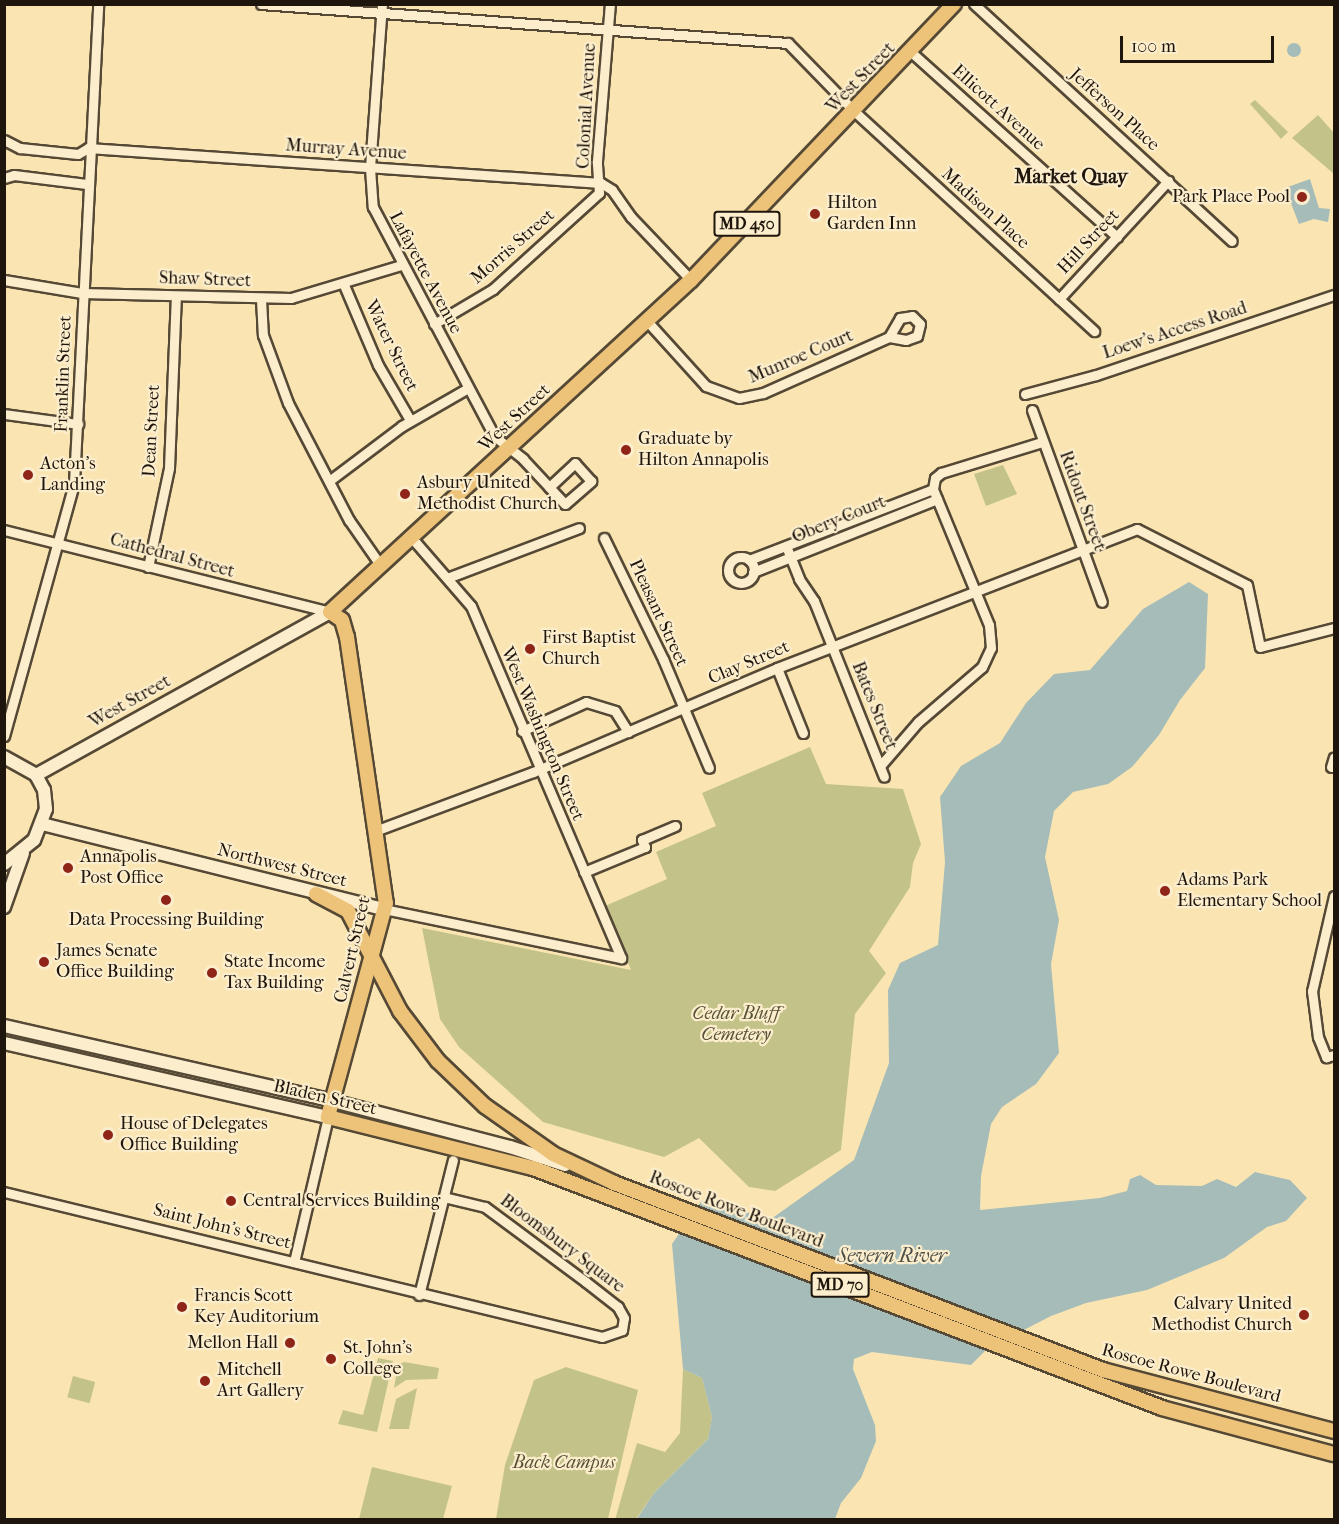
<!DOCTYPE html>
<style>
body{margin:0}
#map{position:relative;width:1339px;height:1524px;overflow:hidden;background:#fae5b2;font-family:"IM FELL French Canon",serif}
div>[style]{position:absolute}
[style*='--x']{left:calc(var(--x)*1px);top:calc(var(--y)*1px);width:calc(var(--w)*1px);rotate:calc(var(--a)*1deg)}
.green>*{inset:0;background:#c3c389;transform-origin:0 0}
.water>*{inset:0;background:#a5bcb9}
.round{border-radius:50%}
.roads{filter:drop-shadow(2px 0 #554936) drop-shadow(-2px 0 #554936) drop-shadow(0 2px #554936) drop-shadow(0 -2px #554936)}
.minor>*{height:9px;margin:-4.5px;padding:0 4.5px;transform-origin:4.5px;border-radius:4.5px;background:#fceecd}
.minor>.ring{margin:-4.5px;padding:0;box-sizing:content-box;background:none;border:9px solid #fceecd;border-radius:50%}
.secondary>*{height:12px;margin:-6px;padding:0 6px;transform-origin:6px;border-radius:6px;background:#fceecd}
.primary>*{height:14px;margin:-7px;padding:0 7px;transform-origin:7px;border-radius:7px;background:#edc279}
.dots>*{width:16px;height:16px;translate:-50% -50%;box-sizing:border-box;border:3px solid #fceecd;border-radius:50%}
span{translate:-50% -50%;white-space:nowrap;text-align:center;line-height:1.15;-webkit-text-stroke:4.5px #fceecd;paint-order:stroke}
.shield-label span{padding:2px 4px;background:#fceecd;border:2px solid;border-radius:4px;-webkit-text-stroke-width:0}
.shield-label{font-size:16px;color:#1e150c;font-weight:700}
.street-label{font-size:18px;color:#1e150c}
.poi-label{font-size:18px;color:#1e150c}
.right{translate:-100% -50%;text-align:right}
.left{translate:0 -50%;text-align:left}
.park-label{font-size:18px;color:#585238;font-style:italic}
.neighbourhood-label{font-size:20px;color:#1e150c;font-weight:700}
.water-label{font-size:20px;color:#4d4f49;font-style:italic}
.frame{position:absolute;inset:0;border:6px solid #1e150c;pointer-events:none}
.scale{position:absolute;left:1120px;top:36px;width:154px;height:27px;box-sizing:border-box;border:3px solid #1e150c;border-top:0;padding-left:8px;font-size:18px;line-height:21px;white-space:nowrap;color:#1e150c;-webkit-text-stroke:4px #fceecd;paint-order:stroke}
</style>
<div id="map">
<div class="green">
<div style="clip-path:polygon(1255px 100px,1288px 132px,1281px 139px,1250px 104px)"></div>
<div style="clip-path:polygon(1318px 115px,1334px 133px,1334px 174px,1292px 138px)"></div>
<div style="clip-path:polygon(1003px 465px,1017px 494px,986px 506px,974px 474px)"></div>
<div style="clip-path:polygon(810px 747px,826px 784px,903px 789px,921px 844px,913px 863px,910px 887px,869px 951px,886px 973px,855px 1014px,841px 1150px,775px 1191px,749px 1187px,699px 1138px,664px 1157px,543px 1122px,459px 1047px,440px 1019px,422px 928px,631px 970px,605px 906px,667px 879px,656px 852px,716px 826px,702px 793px)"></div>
<div style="clip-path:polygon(378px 1358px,393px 1361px,377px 1432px,338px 1424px,343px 1410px,363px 1415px)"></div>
<div style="clip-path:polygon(404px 1362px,439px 1368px,437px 1379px,406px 1380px,394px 1388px,398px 1365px)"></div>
<div style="clip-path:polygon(566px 1367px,638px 1390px,608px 1519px,496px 1519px,505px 1465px,534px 1380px)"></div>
<div style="clip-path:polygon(683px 1369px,702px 1378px,712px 1417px,708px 1439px,654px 1493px,636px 1519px,615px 1520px,637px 1443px,665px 1452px,680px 1433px)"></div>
<div style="left:73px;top:1376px;width:23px;height:22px;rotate:15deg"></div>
<div style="clip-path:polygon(417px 1388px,409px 1429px,389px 1429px,396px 1399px)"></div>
<div style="clip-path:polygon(372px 1467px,452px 1486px,443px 1519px,359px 1519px)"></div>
</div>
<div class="water">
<div class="round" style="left:1287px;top:43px;width:14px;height:14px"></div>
<div style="clip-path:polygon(1310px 179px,1319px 208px,1330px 209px,1328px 222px,1314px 219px,1299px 224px,1285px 188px)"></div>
<div style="clip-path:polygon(1189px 582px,1208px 594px,1205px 668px,1180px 700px,1159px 735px,1132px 767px,1108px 784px,1073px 792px,1054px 811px,1045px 857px,1059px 920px,1051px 964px,1059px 1053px,1036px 1084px,1002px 1107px,991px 1124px,981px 1176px,980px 1210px,1100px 1198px,1127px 1191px,1130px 1179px,1140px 1175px,1156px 1185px,1202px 1186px,1217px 1179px,1236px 1187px,1255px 1172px,1290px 1180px,1307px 1198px,1286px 1221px,1267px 1227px,1224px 1258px,1147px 1290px,1086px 1303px,1051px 1316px,987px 1349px,971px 1365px,872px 1352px,854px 1359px,853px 1369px,875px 1425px,876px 1441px,861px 1478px,841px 1503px,835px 1519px,636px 1520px,654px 1493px,708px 1439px,712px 1417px,702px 1378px,683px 1369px,672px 1244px,702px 1200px,771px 1219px,854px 1160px,889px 1063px,888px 990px,900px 963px,938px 945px,945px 862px,940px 797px,961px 766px,1000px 743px,1026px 703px,1054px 674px,1090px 670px,1143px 609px)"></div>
</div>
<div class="roads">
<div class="minor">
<div style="--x:261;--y:4;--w:528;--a:4.23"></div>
<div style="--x:788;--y:43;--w:95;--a:45.9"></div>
<div style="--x:854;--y:111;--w:326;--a:42.5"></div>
<div style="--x:382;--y:4;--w:164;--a:94.2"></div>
<div style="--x:370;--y:168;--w:39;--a:86"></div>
<div style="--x:373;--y:207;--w:259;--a:62.1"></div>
<div style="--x:494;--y:436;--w:37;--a:38"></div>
<div style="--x:523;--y:459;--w:38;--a:47"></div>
<div style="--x:549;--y:487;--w:23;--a:47"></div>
<div style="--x:565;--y:504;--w:35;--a:-41"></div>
<div style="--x:591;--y:481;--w:24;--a:-132"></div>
<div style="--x:575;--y:463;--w:35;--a:137"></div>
<div style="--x:974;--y:4;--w:350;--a:42.6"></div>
<div style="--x:911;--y:52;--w:277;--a:41.9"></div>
<div style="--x:4;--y:140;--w:18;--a:27"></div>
<div style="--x:20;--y:148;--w:58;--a:5.9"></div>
<div style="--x:78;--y:154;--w:12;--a:-31"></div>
<div style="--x:88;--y:148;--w:514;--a:3.9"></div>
<div style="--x:601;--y:183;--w:13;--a:32"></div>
<div style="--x:612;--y:190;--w:33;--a:55"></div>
<div style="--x:631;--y:217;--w:87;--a:46.4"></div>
<div style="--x:4;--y:178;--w:10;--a:-17"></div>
<div style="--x:14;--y:175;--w:73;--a:7.1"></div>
<div style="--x:4;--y:280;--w:79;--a:9.5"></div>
<div style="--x:82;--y:293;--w:209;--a:1.4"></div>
<div style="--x:291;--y:298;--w:115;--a:-16.7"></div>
<div style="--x:344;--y:285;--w:87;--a:67"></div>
<div style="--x:378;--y:365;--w:64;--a:59.8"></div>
<div style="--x:261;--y:299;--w:36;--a:87"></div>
<div style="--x:263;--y:335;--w:72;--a:69.8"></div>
<div style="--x:288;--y:403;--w:132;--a:62.5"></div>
<div style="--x:349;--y:520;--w:56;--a:55.2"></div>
<div style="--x:1059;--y:299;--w:161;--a:-47.3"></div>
<div style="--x:912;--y:316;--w:11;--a:45"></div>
<div style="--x:920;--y:324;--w:12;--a:104"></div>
<div style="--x:917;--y:336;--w:12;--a:160"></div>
<div style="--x:906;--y:340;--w:17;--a:-170"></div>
<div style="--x:889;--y:337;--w:22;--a:-60"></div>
<div style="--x:900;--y:318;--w:12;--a:-9"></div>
<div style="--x:647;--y:321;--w:88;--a:47.8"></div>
<div style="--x:706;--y:386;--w:35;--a:20"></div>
<div style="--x:739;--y:398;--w:25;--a:-12"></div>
<div style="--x:763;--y:393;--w:138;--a:-24"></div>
<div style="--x:434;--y:324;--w:69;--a:-30.7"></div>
<div style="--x:493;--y:289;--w:143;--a:-42.2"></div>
<div style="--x:599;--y:193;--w:32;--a:-94"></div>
<div style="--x:597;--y:161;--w:158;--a:-85.3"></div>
<div style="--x:1025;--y:394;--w:73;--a:-15"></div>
<div style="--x:1096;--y:375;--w:251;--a:-18.6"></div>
<div style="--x:1032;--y:410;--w:204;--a:70"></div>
<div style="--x:4;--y:414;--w:75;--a:7.7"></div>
<div style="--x:329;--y:481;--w:91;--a:-37"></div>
<div style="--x:402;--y:426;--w:76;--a:-29.9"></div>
<div style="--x:933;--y:489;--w:11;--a:-80"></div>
<div style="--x:935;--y:478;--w:8;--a:-40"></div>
<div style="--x:941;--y:473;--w:106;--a:-17.1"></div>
<div style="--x:4;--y:530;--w:336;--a:14.1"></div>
<div style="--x:411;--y:537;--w:91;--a:49"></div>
<div style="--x:471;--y:606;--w:383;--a:66.9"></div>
<div style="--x:604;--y:538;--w:135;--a:64"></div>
<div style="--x:663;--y:659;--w:118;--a:67.1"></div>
<div style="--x:786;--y:546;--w:35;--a:68"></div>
<div style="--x:799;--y:579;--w:27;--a:56"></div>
<div style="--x:814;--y:601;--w:189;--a:68.3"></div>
<div class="ring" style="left:728px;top:557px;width:17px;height:17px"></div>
<div style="--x:749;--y:560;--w:197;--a:-21.1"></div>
<div style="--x:148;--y:567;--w:101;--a:-78"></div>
<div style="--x:169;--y:468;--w:172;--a:-87.7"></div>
<div style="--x:753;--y:572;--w:198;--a:-21.6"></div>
<div style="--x:447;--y:578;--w:141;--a:-20.7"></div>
<div style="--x:777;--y:668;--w:70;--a:68.2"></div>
<div style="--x:522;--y:731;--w:70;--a:-24.4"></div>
<div style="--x:586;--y:702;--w:30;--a:17"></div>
<div style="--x:615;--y:711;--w:25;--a:58"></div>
<div style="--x:4;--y:736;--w:263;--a:-74.5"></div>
<div style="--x:74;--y:483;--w:480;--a:-87.1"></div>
<div style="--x:880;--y:766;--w:58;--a:-49.2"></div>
<div style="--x:918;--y:722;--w:84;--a:-40.7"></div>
<div style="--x:982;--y:667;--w:21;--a:-65"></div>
<div style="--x:991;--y:648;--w:23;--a:-95"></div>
<div style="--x:989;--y:625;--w:147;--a:-112.4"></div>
<div style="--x:1331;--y:767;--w:10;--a:-73"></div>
<div style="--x:375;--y:831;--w:169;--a:-20.5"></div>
<div style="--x:533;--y:772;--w:265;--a:-23.1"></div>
<div style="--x:777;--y:668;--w:386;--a:-21.1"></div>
<div style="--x:1137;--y:529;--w:123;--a:27"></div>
<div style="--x:1247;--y:585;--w:63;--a:78.2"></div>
<div style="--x:1260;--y:647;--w:76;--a:-14.4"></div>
<div style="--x:584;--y:872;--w:66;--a:-22.3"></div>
<div style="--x:645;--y:847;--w:8;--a:-113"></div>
<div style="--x:642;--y:840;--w:36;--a:-23"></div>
<div style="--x:1334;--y:896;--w:98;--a:103"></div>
<div style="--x:1312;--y:991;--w:46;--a:82.6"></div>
<div style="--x:1318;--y:1037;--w:22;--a:68"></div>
<div style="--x:1326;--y:1057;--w:8;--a:-14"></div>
<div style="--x:384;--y:909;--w:242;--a:11.7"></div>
<div style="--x:4;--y:1192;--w:615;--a:13.63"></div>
<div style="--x:602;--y:1337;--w:21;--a:-19"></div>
<div style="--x:622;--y:1330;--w:12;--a:-81"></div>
<div style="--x:624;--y:1318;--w:13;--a:-119"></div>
<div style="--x:618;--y:1307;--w:41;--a:-142"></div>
<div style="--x:586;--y:1282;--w:126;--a:-143.4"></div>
<div style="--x:485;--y:1207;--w:42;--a:-166.3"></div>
<div style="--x:294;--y:1262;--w:149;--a:-76.8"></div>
<div style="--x:419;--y:1295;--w:139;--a:-75.9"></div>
</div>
<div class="secondary">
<div style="--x:4;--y:757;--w:37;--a:29"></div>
<div style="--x:36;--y:775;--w:17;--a:62"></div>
<div style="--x:44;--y:790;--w:19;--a:84"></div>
<div style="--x:46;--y:809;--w:33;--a:111"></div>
<div style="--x:34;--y:840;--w:38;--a:141"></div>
<div style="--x:36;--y:775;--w:336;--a:-29"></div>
<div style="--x:42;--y:824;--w:352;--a:14"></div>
<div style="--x:4;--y:907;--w:57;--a:-70.6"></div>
<div style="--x:4;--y:1026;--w:337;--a:12.8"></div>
<div style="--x:333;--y:1101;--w:183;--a:14.6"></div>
<div style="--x:510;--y:1147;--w:58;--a:18.1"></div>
<div style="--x:4;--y:1043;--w:332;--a:12.9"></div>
</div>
<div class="primary">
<div style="--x:954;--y:4;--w:381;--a:133.6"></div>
<div style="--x:691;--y:280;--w:490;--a:137.4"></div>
<div style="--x:330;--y:612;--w:14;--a:34"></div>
<div style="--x:342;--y:620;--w:18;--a:74"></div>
<div style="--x:347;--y:637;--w:269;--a:81.7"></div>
<div style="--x:386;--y:903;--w:222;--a:105.2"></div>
<div style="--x:328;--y:1117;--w:211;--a:14"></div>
<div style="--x:533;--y:1168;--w:673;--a:20.88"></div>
<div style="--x:1162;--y:1408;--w:178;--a:15"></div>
<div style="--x:316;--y:894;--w:36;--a:28"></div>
<div style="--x:348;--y:911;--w:113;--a:62.5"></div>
<div style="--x:400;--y:1011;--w:63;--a:52.8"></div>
<div style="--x:438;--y:1061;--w:65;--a:43.8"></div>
<div style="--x:485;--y:1106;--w:83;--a:35.2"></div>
<div style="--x:553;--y:1154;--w:68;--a:25.4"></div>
<div style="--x:614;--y:1183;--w:524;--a:20.93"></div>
<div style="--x:1103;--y:1370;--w:239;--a:14.8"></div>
</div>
</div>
<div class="dots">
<div style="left:1302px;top:197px;background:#8f2418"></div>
<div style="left:815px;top:214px;background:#8f2418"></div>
<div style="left:626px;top:450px;background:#8f2418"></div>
<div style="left:28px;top:475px;background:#8f2418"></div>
<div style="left:405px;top:494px;background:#8f2418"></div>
<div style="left:530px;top:649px;background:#8f2418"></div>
<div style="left:68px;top:868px;background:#8f2418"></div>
<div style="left:1165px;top:891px;background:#8f2418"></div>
<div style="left:166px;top:900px;background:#8f2418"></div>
<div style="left:44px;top:962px;background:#8f2418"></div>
<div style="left:212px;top:973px;background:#8f2418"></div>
<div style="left:108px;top:1135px;background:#8f2418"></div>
<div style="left:231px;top:1201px;background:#8f2418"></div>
<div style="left:182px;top:1307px;background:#8f2418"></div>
<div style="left:1304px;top:1315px;background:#8f2418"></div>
<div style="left:290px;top:1343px;background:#8f2418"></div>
<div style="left:331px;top:1359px;background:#8f2418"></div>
<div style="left:205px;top:1381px;background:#8f2418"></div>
</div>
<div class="shield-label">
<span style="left:747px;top:224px">MD 450</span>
<span style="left:840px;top:1285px">MD 70</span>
</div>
<div class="street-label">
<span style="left:861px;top:78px;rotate:-46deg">West Street</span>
<span style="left:587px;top:106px;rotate:-87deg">Colonial Avenue</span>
<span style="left:998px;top:108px;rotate:42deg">Ellicott Avenue</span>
<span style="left:1114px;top:110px;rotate:42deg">Jefferson Place</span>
<span style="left:346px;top:150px;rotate:4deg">Murray Avenue</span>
<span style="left:985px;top:209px;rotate:42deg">Madison Place</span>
<span style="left:1089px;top:242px;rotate:-47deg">Hill Street</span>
<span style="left:513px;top:247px;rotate:-41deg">Morris Street</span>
<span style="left:425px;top:273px;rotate:62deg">Lafayette Avenue</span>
<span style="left:205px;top:280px;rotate:2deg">Shaw Street</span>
<span style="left:1175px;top:331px;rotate:-18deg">Loew's Access Road</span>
<span style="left:391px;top:346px;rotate:64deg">Water Street</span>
<span style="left:801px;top:357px;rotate:-23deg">Munroe Court</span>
<span style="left:64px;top:374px;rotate:-88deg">Franklin Street</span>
<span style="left:515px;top:418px;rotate:-43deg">West Street</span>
<span style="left:152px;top:431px;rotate:-87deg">Dean Street</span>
<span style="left:1082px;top:501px;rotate:70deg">Ridout Street</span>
<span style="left:839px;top:520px;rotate:-22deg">Obery Court</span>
<span style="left:172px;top:556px;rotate:15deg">Cathedral Street</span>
<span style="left:658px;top:613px;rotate:65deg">Pleasant Street</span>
<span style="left:749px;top:663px;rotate:-23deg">Clay Street</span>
<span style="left:130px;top:702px;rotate:-29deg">West Street</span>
<span style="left:874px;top:706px;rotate:68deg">Bates Street</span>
<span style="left:542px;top:734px;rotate:67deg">West Washington Street</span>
<span style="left:282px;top:866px;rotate:14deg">Northwest Street</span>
<span style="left:353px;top:950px;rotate:-77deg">Calvert Street</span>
<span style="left:325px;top:1098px;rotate:13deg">Bladen Street</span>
<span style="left:736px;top:1210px;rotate:21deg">Roscoe Rowe Boulevard</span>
<span style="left:222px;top:1227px;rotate:14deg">Saint John's Street</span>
<span style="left:562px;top:1244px;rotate:37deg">Bloomsbury Square</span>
<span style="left:1191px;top:1374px;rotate:15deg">Roscoe Rowe Boulevard</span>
</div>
<div class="poi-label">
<span class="right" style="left:1290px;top:197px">Park Place Pool</span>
<span class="left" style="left:827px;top:214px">Hilton<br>Garden Inn</span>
<span class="left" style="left:638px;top:450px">Graduate by<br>Hilton Annapolis</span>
<span class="left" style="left:40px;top:475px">Acton's<br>Landing</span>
<span class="left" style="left:417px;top:494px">Asbury United<br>Methodist Church</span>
<span class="left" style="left:542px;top:649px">First Baptist<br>Church</span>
<span class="left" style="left:80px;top:868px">Annapolis<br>Post Office</span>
<span class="left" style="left:1177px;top:891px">Adams Park<br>Elementary School</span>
<span style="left:166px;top:920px">Data Processing Building</span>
<span class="left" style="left:56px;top:962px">James Senate<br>Office Building</span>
<span class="left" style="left:224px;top:973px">State Income<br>Tax Building</span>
<span class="left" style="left:120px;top:1135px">House of Delegates<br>Office Building</span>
<span class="left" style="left:243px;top:1201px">Central Services Building</span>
<span class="left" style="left:194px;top:1307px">Francis Scott<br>Key Auditorium</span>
<span class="right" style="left:1292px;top:1315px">Calvary United<br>Methodist Church</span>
<span class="right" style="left:278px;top:1343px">Mellon Hall</span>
<span class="left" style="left:343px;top:1359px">St. John's<br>College</span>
<span class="left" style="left:217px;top:1381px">Mitchell<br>Art Gallery</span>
</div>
<div class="park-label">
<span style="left:736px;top:1025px">Cedar Bluff<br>Cemetery</span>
<span style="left:564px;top:1463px">Back Campus</span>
</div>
<div class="neighbourhood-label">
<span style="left:1071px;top:176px">Market Quay</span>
</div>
<div class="water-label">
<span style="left:892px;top:1255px">Severn River</span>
</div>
<div class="frame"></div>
<div class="scale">100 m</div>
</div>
